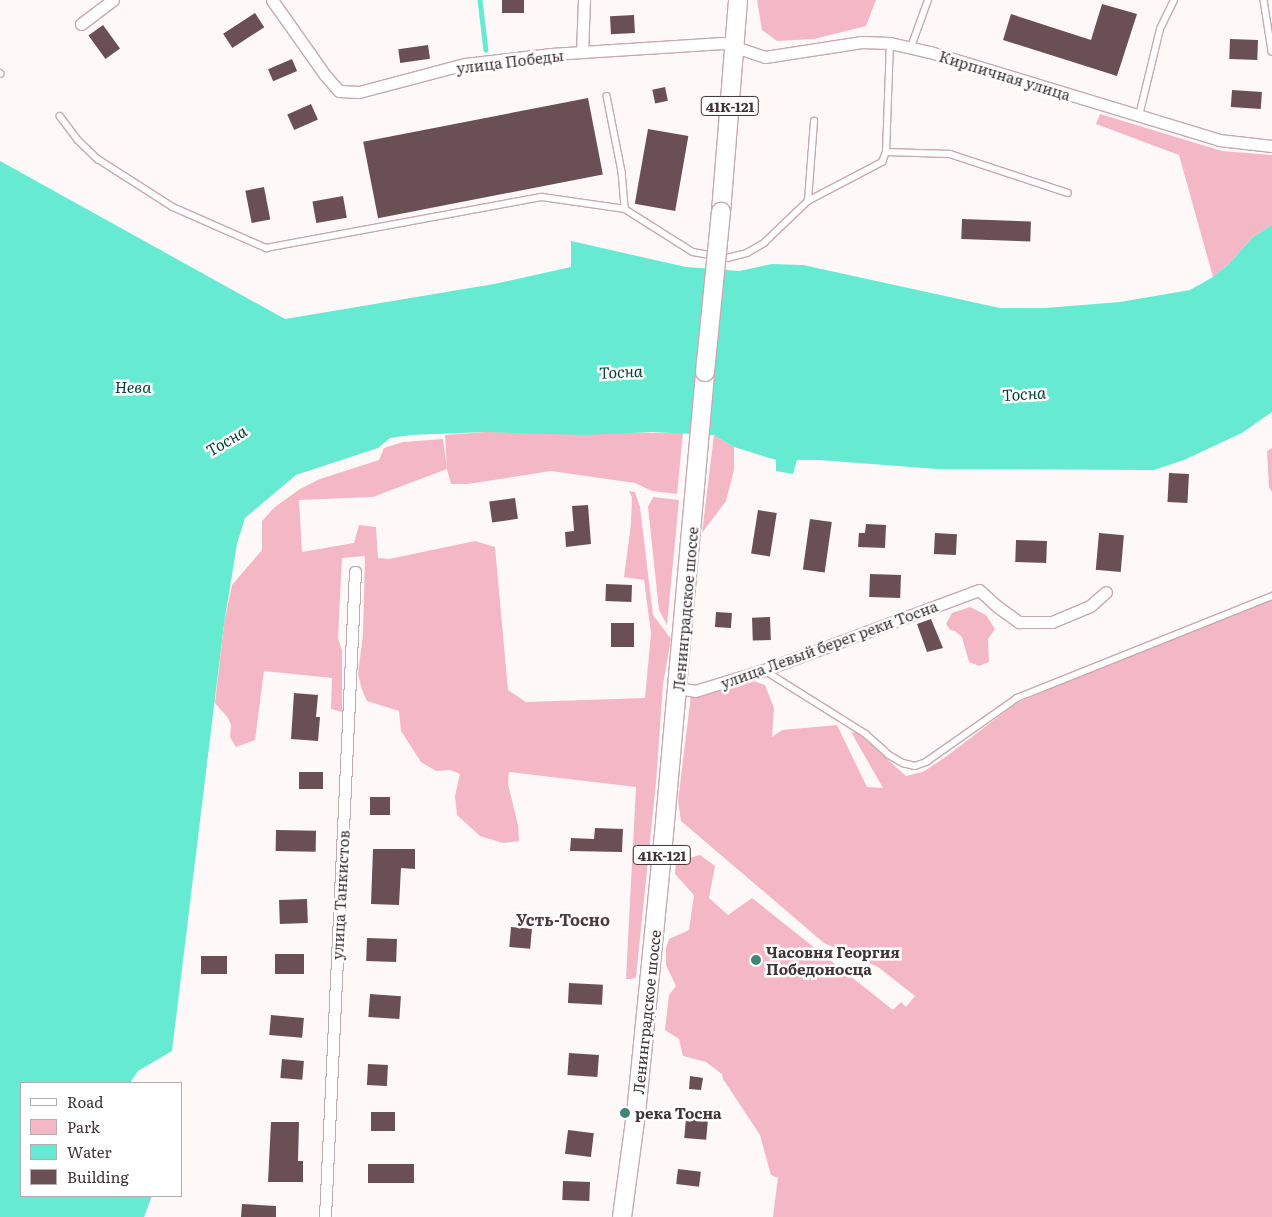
<!DOCTYPE html>
<meta charset="utf-8">
<style>
body{margin:0}
#map{position:relative;width:1272px;height:1217px;overflow:hidden;background:#fef8f9;font-family:Literata,serif}
div>[style]{position:absolute}
[style*='--x']{left:calc(var(--x)*1px);top:calc(var(--y)*1px);width:calc(var(--w)*1px);rotate:calc(var(--a)*1deg)}
.green>*{inset:0;background:#f4b7c5}
.water>*{inset:0;background:#66ead1}
.stream>*{height:4.5px;margin:-2.25px;padding:0 2.25px;transform-origin:2.25px;border-radius:2.25px;background:#66ead1}
.building>*{inset:0;background:#6a4f55;transform-origin:0 0}
.roads{filter:drop-shadow(1px 0 #c8a9b0) drop-shadow(-1px 0 #c8a9b0) drop-shadow(0 1px #c8a9b0) drop-shadow(0 -1px #c8a9b0)}
.lane>*{height:5.5px;margin:-2.75px;padding:0 2.75px;transform-origin:2.75px;border-radius:2.75px;background:#fff}
.street>*{height:11px;margin:-5.5px;padding:0 5.5px;transform-origin:5.5px;border-radius:5.5px;background:#fff}
.primary>*{height:18px;margin:-9px;padding:0 9px;transform-origin:9px;border-radius:9px;background:#fff}
.bridges{filter:drop-shadow(1px 0 #c8a9b0) drop-shadow(-1px 0 #c8a9b0) drop-shadow(0 1px #c8a9b0) drop-shadow(0 -1px #c8a9b0)}
.primary-bridge>*{height:18px;margin:-9px;padding:0 9px;transform-origin:9px;border-radius:9px;background:#fff}
.dots>*{width:14px;height:14px;translate:-50% -50%;box-sizing:border-box;border:2px solid #fff;border-radius:50%}
span{translate:-50% -50%;white-space:nowrap;text-align:center;line-height:1.15;-webkit-text-stroke:5px #fff;paint-order:stroke}
.shield-label span{padding:1px 4px;background:#fff;border:1px solid;border-radius:4px;-webkit-text-stroke-width:0}
.shield-label{font-size:14px;color:#3f3336;font-weight:700}
.street-label{font-size:15px;color:#3f3336}
.poi-label{font-size:15px;color:#3f3336;font-weight:700}
.left{translate:0 -50%;text-align:left}
.water-label{font-size:16px;color:#003d34;font-style:italic}
.neighbourhood-label{font-size:16px;color:#51383e;font-weight:700}
.legend{position:absolute;left:20px;top:1082px;width:162px;height:115px;box-sizing:border-box;background:#fff;border:1px solid #b2adaf;margin:0;padding:6px 9px;list-style:none;font-size:15px;color:#3f3336}
.legend li{display:flex;align-items:center;gap:10px;height:25px}
.legend b{width:25px;border:1px solid #b2adaf}
</style>
<div id="map">
<div class="green">
<div style="clip-path:polygon(757px 0,876px 0,866px 26px,814px 39px,777px 41px,762px 30px)"></div>
<div style="clip-path:polygon(1100px 114px,1222px 151px,1272px 155px,1272px 225px,1253px 237px,1230px 263px,1213px 277px,1179px 155px,1096px 124px)"></div>
<div style="clip-path:polygon(485px 432px,683px 433px,677px 494px,652px 491px,635px 483px,551px 471px,468px 484px,451px 484px,447px 469px,373px 497px,299px 500px,302px 552px,354px 543px,359px 525px,376px 527px,378px 558px,389px 559px,475px 541px,495px 547px,508px 690px,526px 702px,645px 698px,651px 633px,644px 580px,624px 577px,631px 524px,632px 497px,629px 491px,635px 492px,640px 507px,653px 615px,671px 639px,663px 684px,656px 783px,636px 977px,632px 979px,626px 979px,636px 787px,509px 772px,508px 784px,518px 825px,519px 841px,503px 843px,480px 836px,457px 815px,455px 796px,460px 774px,450px 770px,436px 771px,421px 762px,401px 731px,399px 711px,367px 701px,362px 690px,358px 674px,363px 635px,365px 556px,342px 558px,338px 638px,342px 651px,342px 712px,331px 709px,332px 678px,264px 671px,255px 740px,236px 747px,230px 737px,231px 725px,228px 718px,215px 703px,224px 624px,232px 585px,262px 550px,262px 521px,275px 507px,300px 489px,320px 479px,379px 460px,384px 448px,403px 442px,443px 439px,447px 469px,445px 435px)"></div>
<div style="clip-path:polygon(714px 435px,734px 447px,734px 470px,726px 501px,702px 533px)"></div>
<div style="clip-path:polygon(1272px 448px,1272px 492px,1269px 487px,1267px 451px)"></div>
<div style="clip-path:polygon(653px 497px,679px 500px,667px 625px,659px 610px,648px 507px)"></div>
<div style="clip-path:polygon(1272px 599px,1272px 1217px,773px 1217px,778px 1178px,771px 1175px,760px 1135px,723px 1079px,722px 1074px,706px 1062px,683px 1056px,679px 1039px,665px 1030px,669px 995px,676px 986px,666px 965px,666px 948px,669px 939px,689px 930px,694px 895px,675px 874px,676px 862px,700px 855px,715px 866px,709px 898px,728px 915px,752px 898px,893px 1010px,901px 1002px,906px 1007px,915px 996px,878px 967px,824px 943px,681px 821px,678px 801px,691px 695px,695px 697px,719px 688px,754px 681px,765px 685px,774px 708px,772px 737px,782px 730px,837px 725px,867px 787px,883px 788px,851px 732px,858px 733px,906px 776px,923px 772px,947px 756px,1015px 704px,1185px 631px)"></div>
<div style="clip-path:polygon(970px 607px,986px 615px,995px 629px,988px 639px,989px 662px,979px 666px,969px 662px,962px 637px,955px 631px,950px 630px,946px 624px,952px 613px)"></div>
</div>
<div class="water">
<div style="clip-path:polygon(0 161px,285px 319px,494px 284px,571px 267px,571px 241px,686px 267px,739px 271px,772px 264px,803px 265px,1000px 308px,1045px 308px,1120px 302px,1190px 290px,1213px 277px,1230px 263px,1253px 237px,1272px 225px,1272px 412px,1242px 433px,1184px 460px,1154px 470px,937px 469px,819px 460px,797px 460px,793px 474px,776px 471px,776px 460px,734px 447px,714px 435px,652px 432px,585px 435px,485px 432px,410px 435px,390px 438px,378px 448px,296px 475px,245px 518px,237px 544px,224px 624px,172px 1051px,138px 1071px,130px 1083px,21px 1083px,21px 1196px,152px 1196px,144px 1217px,0 1217px)"></div>
</div>
<div class="stream">
<div style="--x:480;--y:0;--w:50;--a:83.2"></div>
</div>
<div class="building">
<div style="left:502px;top:0;width:22px;height:13px"></div>
<div style="clip-path:polygon(1102px 4px,1137px 14px,1117px 76px,1003px 40px,1011px 14px,1091px 40px)"></div>
<div style="left:255px;top:13px;width:17px;height:38px;rotate:57deg"></div>
<div style="left:634px;top:15px;width:18px;height:24px;rotate:87deg"></div>
<div style="left:103px;top:25px;width:29px;height:18px;rotate:54deg"></div>
<div style="left:1230px;top:39px;width:28px;height:20px;rotate:2deg"></div>
<div style="left:428px;top:45px;width:14px;height:30px;rotate:82deg"></div>
<div style="left:292px;top:59px;width:13px;height:26px;rotate:67deg"></div>
<div style="left:665px;top:87px;width:14px;height:13px;rotate:78deg"></div>
<div style="left:1232px;top:90px;width:30px;height:17px;rotate:4deg"></div>
<div style="left:588px;top:98px;width:78px;height:229px;rotate:79deg"></div>
<div style="left:311px;top:104px;width:17px;height:26px;rotate:66deg"></div>
<div style="left:648px;top:129px;width:41px;height:76px;rotate:10deg"></div>
<div style="left:264px;top:187px;width:33px;height:19px;rotate:79deg"></div>
<div style="left:343px;top:196px;width:22px;height:31px;rotate:80deg"></div>
<div style="left:962px;top:219px;width:69px;height:20px;rotate:2deg"></div>
<div style="left:1169px;top:473px;width:20px;height:29px;rotate:3deg"></div>
<div style="left:515px;top:498px;width:21px;height:26px;rotate:82deg"></div>
<div style="clip-path:polygon(588px 505px,591px 544px,566px 547px,565px 532px,574px 531px,572px 506px)"></div>
<div style="left:758px;top:510px;width:19px;height:44px;rotate:9deg"></div>
<div style="left:810px;top:519px;width:22px;height:51px;rotate:8deg"></div>
<div style="clip-path:polygon(866px 524px,886px 525px,885px 548px,858px 547px,859px 533px,865px 533px)"></div>
<div style="left:935px;top:533px;width:22px;height:21px;rotate:3deg"></div>
<div style="left:1099px;top:533px;width:25px;height:37px;rotate:5deg"></div>
<div style="left:1016px;top:540px;width:31px;height:22px;rotate:2deg"></div>
<div style="left:870px;top:574px;width:31px;height:23px;rotate:2deg"></div>
<div style="left:606px;top:584px;width:26px;height:17px;rotate:2deg"></div>
<div style="left:716px;top:612px;width:16px;height:15px;rotate:4deg"></div>
<div style="left:770px;top:617px;width:23px;height:18px;rotate:88deg"></div>
<div style="clip-path:polygon(931px 619px,943px 648px,927px 652px,917px 624px)"></div>
<div style="left:611px;top:623px;width:23px;height:24px"></div>
<div style="clip-path:polygon(294px 693px,318px 695px,316px 717px,320px 717px,318px 741px,291px 739px)"></div>
<div style="left:299px;top:772px;width:24px;height:17px"></div>
<div style="left:370px;top:797px;width:20px;height:18px"></div>
<div style="clip-path:polygon(595px 828px,623px 829px,622px 852px,570px 851px,571px 838px,594px 839px)"></div>
<div style="left:276px;top:830px;width:40px;height:21px;rotate:1deg"></div>
<div style="clip-path:polygon(373px 849px,415px 849px,415px 869px,401px 868px,399px 905px,371px 904px)"></div>
<div style="left:307px;top:899px;width:24px;height:28px;rotate:88deg"></div>
<div style="left:511px;top:927px;width:21px;height:20px;rotate:5deg"></div>
<div style="left:367px;top:938px;width:30px;height:23px;rotate:2deg"></div>
<div style="left:275px;top:954px;width:29px;height:20px"></div>
<div style="left:201px;top:956px;width:26px;height:18px"></div>
<div style="left:569px;top:983px;width:34px;height:20px;rotate:3deg"></div>
<div style="left:370px;top:994px;width:31px;height:23px;rotate:4deg"></div>
<div style="left:271px;top:1015px;width:33px;height:20px;rotate:5deg"></div>
<div style="left:569px;top:1053px;width:30px;height:22px;rotate:4deg"></div>
<div style="left:282px;top:1059px;width:22px;height:19px;rotate:5deg"></div>
<div style="left:368px;top:1064px;width:20px;height:21px;rotate:3deg"></div>
<div style="clip-path:polygon(690px 1076px,703px 1078px,701px 1090px,689px 1089px)"></div>
<div style="left:371px;top:1112px;width:24px;height:19px"></div>
<div style="left:686px;top:1118px;width:22px;height:20px;rotate:5deg"></div>
<div style="clip-path:polygon(271px 1122px,299px 1122px,298px 1161px,303px 1161px,303px 1182px,268px 1182px)"></div>
<div style="left:568px;top:1130px;width:26px;height:24px;rotate:7deg"></div>
<div style="left:368px;top:1164px;width:46px;height:19px"></div>
<div style="left:678px;top:1169px;width:23px;height:15px;rotate:7deg"></div>
<div style="left:563px;top:1181px;width:27px;height:19px;rotate:2deg"></div>
<div style="clip-path:polygon(242px 1204px,276px 1206px,276px 1217px,241px 1217px)"></div>
</div>
<div class="roads">
<div class="lane">
<div style="--x:1264;--y:0;--w:52;--a:81.1"></div>
<div style="--x:911;--y:47;--w:50;--a:-70.1"></div>
<div style="--x:0;--y:73;--w:1;--a:45"></div>
<div style="--x:607;--y:96;--w:77;--a:78.8"></div>
<div style="--x:622;--y:172;--w:37;--a:85"></div>
<div style="--x:60;--y:116;--w:30;--a:53"></div>
<div style="--x:78;--y:140;--w:28;--a:44"></div>
<div style="--x:98;--y:159;--w:89;--a:32.6"></div>
<div style="--x:173;--y:207;--w:102;--a:23.8"></div>
<div style="--x:266;--y:248;--w:281;--a:-10.5"></div>
<div style="--x:542;--y:197;--w:84;--a:8.2"></div>
<div style="--x:625;--y:209;--w:80;--a:32.3"></div>
<div style="--x:693;--y:252;--w:35;--a:10"></div>
<div style="--x:727;--y:258;--w:21;--a:-14"></div>
<div style="--x:747;--y:253;--w:20;--a:-30"></div>
<div style="--x:764;--y:243;--w:61;--a:-43.7"></div>
<div style="--x:808;--y:201;--w:84;--a:-27.8"></div>
<div style="--x:882;--y:162;--w:11;--a:-68"></div>
<div style="--x:886;--y:152;--w:109;--a:-87.9"></div>
<div style="--x:1139;--y:116;--w:89;--a:-76.4"></div>
<div style="--x:1160;--y:29;--w:32;--a:-64"></div>
<div style="--x:886;--y:152;--w:64;--a:1.8"></div>
<div style="--x:950;--y:154;--w:124;--a:18.3"></div>
<div style="--x:808;--y:201;--w:80;--a:-85.7"></div>
<div style="--x:764;--y:670;--w:120;--a:32.1"></div>
<div style="--x:866;--y:734;--w:31;--a:42"></div>
<div style="--x:889;--y:755;--w:16;--a:30"></div>
<div style="--x:903;--y:763;--w:12;--a:14"></div>
<div style="--x:915;--y:766;--w:12;--a:-20"></div>
<div style="--x:926;--y:762;--w:111;--a:-35.1"></div>
<div style="--x:1017;--y:698;--w:275;--a:-21.8"></div>
</div>
<div class="street">
<div style="--x:272;--y:0;--w:92;--a:54.8"></div>
<div style="--x:325;--y:75;--w:21;--a:49"></div>
<div style="--x:339;--y:91;--w:20;--a:3"></div>
<div style="--x:359;--y:92;--w:110;--a:-14.8"></div>
<div style="--x:465;--y:64;--w:87;--a:-6.6"></div>
<div style="--x:551;--y:54;--w:172;--a:-3.7"></div>
<div style="--x:723;--y:43;--w:44;--a:18.4"></div>
<div style="--x:765;--y:57;--w:98;--a:-8.8"></div>
<div style="--x:862;--y:42;--w:28;--a:2"></div>
<div style="--x:890;--y:43;--w:41;--a:12.7"></div>
<div style="--x:930;--y:52;--w:302;--a:16.9"></div>
<div style="--x:1219;--y:140;--w:53;--a:6.5"></div>
<div style="--x:81;--y:24;--w:40;--a:-37"></div>
<div style="--x:582;--y:52;--w:52;--a:-87.8"></div>
<div style="--x:678;--y:688;--w:17;--a:10"></div>
<div style="--x:695;--y:691;--w:72;--a:-16.9"></div>
<div style="--x:764;--y:670;--w:229;--a:-20.4"></div>
<div style="--x:979;--y:590;--w:25;--a:42"></div>
<div style="--x:998;--y:607;--w:26;--a:36"></div>
<div style="--x:1019;--y:622;--w:33;--a:0"></div>
<div style="--x:1052;--y:622;--w:41;--a:-22.8"></div>
<div style="--x:1090;--y:606;--w:21;--a:-41"></div>
<div style="--x:325;--y:1217;--w:646;--a:-87.34"></div>
</div>
<div class="primary">
<div style="--x:721;--y:212;--w:213;--a:-85.4"></div>
<div style="--x:622;--y:1217;--w:104;--a:-82.3"></div>
<div style="--x:636;--y:1114;--w:293;--a:-84.3"></div>
<div style="--x:665;--y:822;--w:452;--a:-84.9"></div>
</div>
</div>
<div class="bridges">
<div class="primary-bridge">
<div style="--x:705;--y:372;--w:161;--a:-84.3"></div>
</div>
</div>
<div class="dots">
<div style="left:756px;top:960px;background:#428577"></div>
<div style="left:625px;top:1113px;background:#428577"></div>
</div>
<div class="shield-label">
<span style="left:730px;top:106px">41К-121</span>
<span style="left:662px;top:855px">41К-121</span>
</div>
<div class="street-label">
<span style="left:510px;top:61px;rotate:-7deg">улица Победы</span>
<span style="left:1005px;top:75px;rotate:17deg">Кирпичная улица</span>
<span style="left:685px;top:609px;rotate:-85deg">Ленинградское шоссе</span>
<span style="left:829px;top:644px;rotate:-20deg">улица Левый берег реки Тосна</span>
<span style="left:340px;top:895px;rotate:-87deg">улица Танкистов</span>
<span style="left:646px;top:1012px;rotate:-84deg">Ленинградское шоссе</span>
</div>
<div class="poi-label">
<span class="left" style="left:766px;top:960px">Часовня Георгия<br>Победоносца</span>
<span class="left" style="left:635px;top:1113px">река Тосна</span>
</div>
<div class="water-label">
<span style="left:621px;top:371px;rotate:-3deg">Тосна</span>
<span style="left:133px;top:386px">Нева</span>
<span style="left:1024px;top:393px;rotate:-4deg">Тосна</span>
<span style="left:226px;top:440px;rotate:-31deg">Тосна</span>
</div>
<div class="neighbourhood-label">
<span style="left:563px;top:919px">Усть-Тосно</span>
</div>
<ul class="legend">
<li><b style="height:6px;background:#fff"></b>Road</li>
<li><b style="height:14px;background:#f4b7c5"></b>Park</li>
<li><b style="height:14px;background:#66ead1"></b>Water</li>
<li><b style="height:14px;background:#6a4f55"></b>Building</li>
</ul>
</div>
